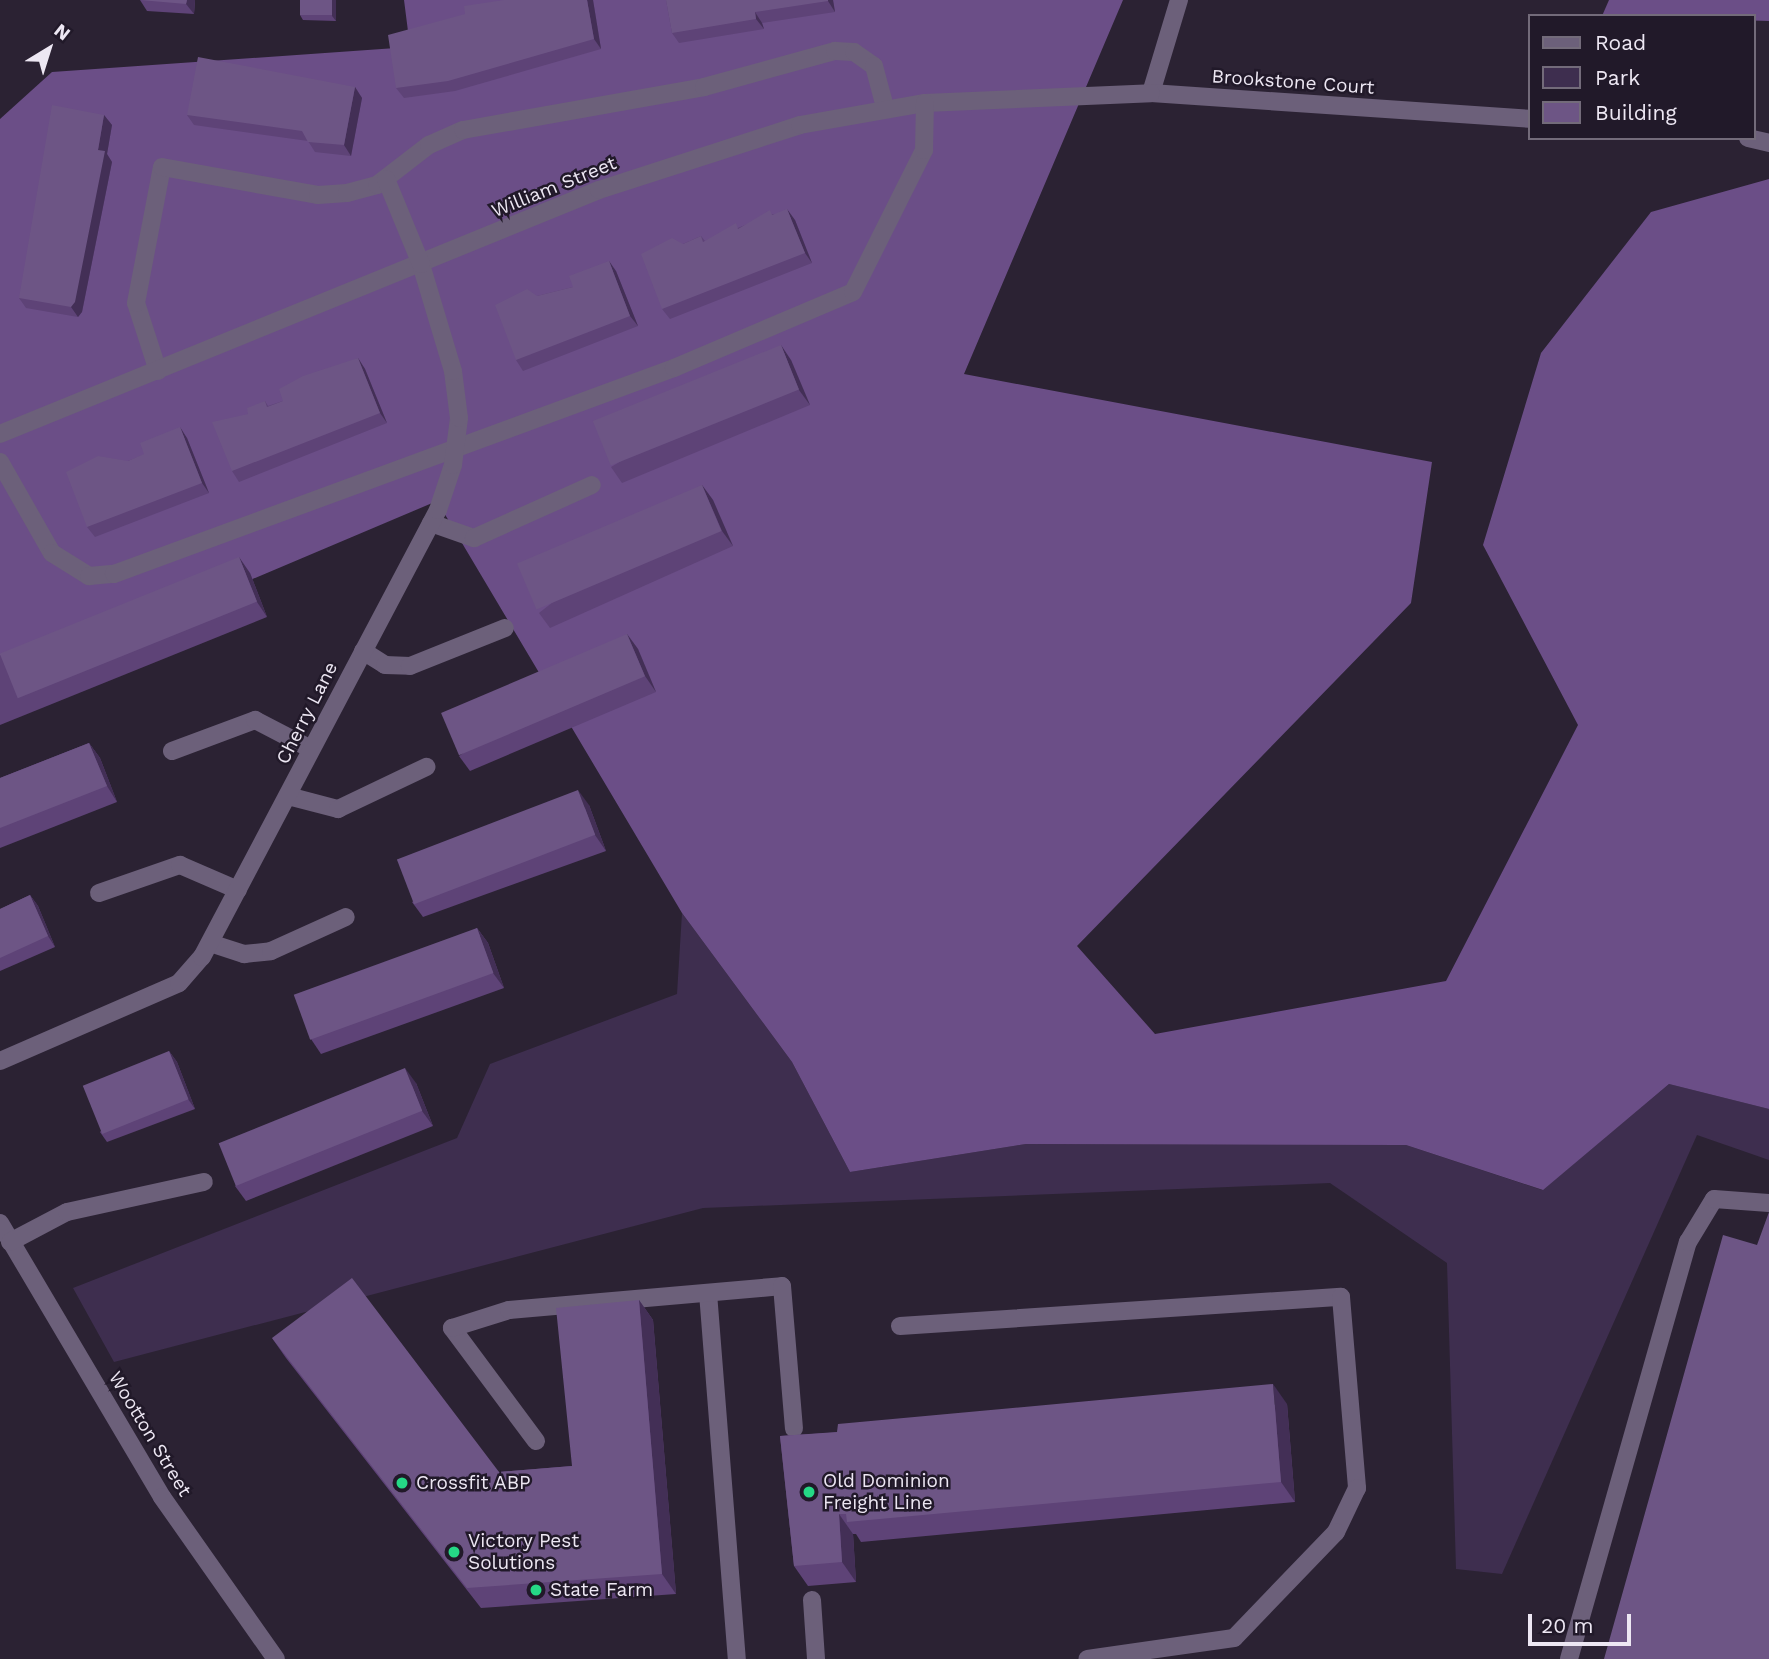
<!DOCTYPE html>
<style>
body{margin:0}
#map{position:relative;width:1769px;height:1659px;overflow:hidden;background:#2b2233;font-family:"Work Sans",sans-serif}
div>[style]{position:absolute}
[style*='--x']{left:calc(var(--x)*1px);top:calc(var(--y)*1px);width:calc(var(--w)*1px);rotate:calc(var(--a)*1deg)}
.green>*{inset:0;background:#3e2e4f}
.forest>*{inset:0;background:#6b4e87}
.minor>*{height:18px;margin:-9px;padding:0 9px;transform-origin:9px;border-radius:9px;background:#6c607a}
.wall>*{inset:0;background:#5e4377}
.shaded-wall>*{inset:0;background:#432f56}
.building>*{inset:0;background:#6d5585;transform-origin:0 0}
.dots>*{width:19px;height:19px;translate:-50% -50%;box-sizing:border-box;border:4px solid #211929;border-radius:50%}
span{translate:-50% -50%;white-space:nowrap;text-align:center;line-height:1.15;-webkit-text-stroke:5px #211929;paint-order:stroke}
.street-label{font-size:19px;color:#ede7f3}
.poi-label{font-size:19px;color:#ede7f3}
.left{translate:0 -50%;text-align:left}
.legend{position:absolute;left:1528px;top:14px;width:228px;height:126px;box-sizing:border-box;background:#211929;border:2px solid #736b7a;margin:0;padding:9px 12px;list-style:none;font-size:21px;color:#ede7f3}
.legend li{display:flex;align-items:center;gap:14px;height:35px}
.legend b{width:35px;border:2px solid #736b7a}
.north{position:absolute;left:14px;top:14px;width:70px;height:70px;-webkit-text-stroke:5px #211929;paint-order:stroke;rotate:38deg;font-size:19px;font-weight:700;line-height:28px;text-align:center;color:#ede7f3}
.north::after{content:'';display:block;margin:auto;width:24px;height:32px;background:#ede7f3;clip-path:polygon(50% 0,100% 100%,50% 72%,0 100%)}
.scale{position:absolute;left:1528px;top:1614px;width:103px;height:32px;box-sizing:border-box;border:4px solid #ede7f3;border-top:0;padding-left:9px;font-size:21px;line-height:24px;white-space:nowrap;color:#ede7f3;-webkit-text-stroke:5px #211929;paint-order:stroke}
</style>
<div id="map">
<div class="green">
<div style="clip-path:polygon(682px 913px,792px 1062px,850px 1172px,1026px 1144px,1406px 1145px,1542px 1190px,1669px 1084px,1769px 1109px,1769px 1160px,1697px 1135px,1502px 1574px,1456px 1569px,1447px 1263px,1330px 1183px,703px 1208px,114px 1362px,73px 1288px,457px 1138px,490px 1064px,677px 994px)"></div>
</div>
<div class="forest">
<div style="clip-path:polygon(404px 0,1123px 0,964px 374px,1432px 462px,1411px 603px,1077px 946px,1155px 1034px,1446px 981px,1578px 725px,1483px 545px,1541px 353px,1651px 212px,1769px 179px,1769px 1109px,1669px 1084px,1543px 1190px,1406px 1145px,1026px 1144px,850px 1172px,792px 1062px,682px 913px,437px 501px,0 686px,0 119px,52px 72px,410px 47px)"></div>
<div style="clip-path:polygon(1609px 0,1769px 0,1769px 21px,1602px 16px)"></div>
</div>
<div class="minor">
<div style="--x:1179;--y:0;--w:97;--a:106.8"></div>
<div style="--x:1151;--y:93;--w:379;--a:3.9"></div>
<div style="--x:1748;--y:138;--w:22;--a:13"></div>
<div style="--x:158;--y:371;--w:71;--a:-107.9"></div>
<div style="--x:136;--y:303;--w:138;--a:-79.2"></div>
<div style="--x:162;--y:167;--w:158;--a:10.2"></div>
<div style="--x:318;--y:195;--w:29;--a:-4"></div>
<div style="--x:347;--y:193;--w:31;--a:-15"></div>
<div style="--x:377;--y:185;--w:66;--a:-37.6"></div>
<div style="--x:429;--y:145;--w:37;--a:-24"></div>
<div style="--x:463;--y:130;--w:245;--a:-10.1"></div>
<div style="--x:704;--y:87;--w:136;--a:-15.4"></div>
<div style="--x:835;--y:51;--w:19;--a:3"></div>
<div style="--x:854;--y:52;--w:24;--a:35"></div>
<div style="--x:874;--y:66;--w:42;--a:75"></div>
<div style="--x:0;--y:434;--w:647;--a:-22.16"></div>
<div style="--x:599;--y:190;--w:211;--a:-17.9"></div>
<div style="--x:800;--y:125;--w:127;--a:-10"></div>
<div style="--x:925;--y:103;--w:226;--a:-2.5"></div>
<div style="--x:0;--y:462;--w:105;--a:60.3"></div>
<div style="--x:52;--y:553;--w:44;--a:31.9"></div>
<div style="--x:89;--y:576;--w:25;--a:-5"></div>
<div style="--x:114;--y:574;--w:597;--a:-20.2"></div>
<div style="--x:674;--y:368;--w:194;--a:-23"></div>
<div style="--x:853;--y:292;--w:159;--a:-63.4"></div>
<div style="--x:924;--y:150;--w:47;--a:-88.8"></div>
<div style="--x:431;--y:523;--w:46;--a:19.2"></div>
<div style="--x:474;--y:538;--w:129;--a:-24.2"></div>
<div style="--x:363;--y:651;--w:26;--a:32"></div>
<div style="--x:385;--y:665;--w:25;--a:2"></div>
<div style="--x:410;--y:666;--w:102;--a:-21.8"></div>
<div style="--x:172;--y:751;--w:89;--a:-20.5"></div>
<div style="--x:255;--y:720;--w:63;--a:27.4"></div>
<div style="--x:288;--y:796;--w:52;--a:14.6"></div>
<div style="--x:338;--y:809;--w:98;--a:-25.5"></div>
<div style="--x:99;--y:893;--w:86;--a:-19.1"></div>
<div style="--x:180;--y:865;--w:63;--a:23.3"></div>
<div style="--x:210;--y:943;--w:36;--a:18"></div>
<div style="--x:244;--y:954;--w:27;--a:-6"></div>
<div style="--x:271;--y:951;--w:82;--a:-24.4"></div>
<div style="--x:0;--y:1061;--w:195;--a:-23.5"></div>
<div style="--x:179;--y:983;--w:35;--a:-49"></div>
<div style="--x:202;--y:957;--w:505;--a:-62.17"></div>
<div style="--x:438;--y:510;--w:47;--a:-71.6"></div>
<div style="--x:453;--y:465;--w:47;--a:-82.7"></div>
<div style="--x:459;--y:418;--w:47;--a:-97.3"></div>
<div style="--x:453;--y:371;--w:112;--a:-106.7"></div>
<div style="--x:421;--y:264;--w:92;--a:-112.4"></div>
<div style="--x:0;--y:1223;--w:318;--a:59.4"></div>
<div style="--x:162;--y:1497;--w:198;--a:54.9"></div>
<div style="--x:10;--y:1242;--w:64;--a:-27.8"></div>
<div style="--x:67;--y:1212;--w:140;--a:-12.4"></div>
<div style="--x:708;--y:1293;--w:367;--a:85.5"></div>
<div style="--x:900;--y:1326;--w:442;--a:-3.8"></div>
<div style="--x:1341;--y:1297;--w:192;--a:85.2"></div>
<div style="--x:1357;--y:1488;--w:49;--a:115.5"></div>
<div style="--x:1336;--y:1532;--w:147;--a:133.9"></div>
<div style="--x:1234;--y:1638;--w:148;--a:171.9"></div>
<div style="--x:536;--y:1441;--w:141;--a:-126.6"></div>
<div style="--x:452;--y:1328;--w:60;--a:-17.5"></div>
<div style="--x:509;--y:1310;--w:274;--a:-5"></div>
<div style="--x:782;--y:1286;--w:143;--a:85.2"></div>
<div style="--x:812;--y:1600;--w:59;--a:86.1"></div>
<div style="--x:1569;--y:1659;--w:434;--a:-74.1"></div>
<div style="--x:1688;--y:1242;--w:50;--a:-58.8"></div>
<div style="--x:1714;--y:1199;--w:55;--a:4.2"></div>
</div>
<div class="wall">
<div style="clip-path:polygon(140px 0,195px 0,194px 14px,147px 11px)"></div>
<div style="clip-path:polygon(336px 0,336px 21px,303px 20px,300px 15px)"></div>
<div style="clip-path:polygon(593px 0,601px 49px,455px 91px,404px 98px,396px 88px)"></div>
<div style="clip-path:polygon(666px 0,833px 0,835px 12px,762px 23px,764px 29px,679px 43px,672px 33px)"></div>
<div style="clip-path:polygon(355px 87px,362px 98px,351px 156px,315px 152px,308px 141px,194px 125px,187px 115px)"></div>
<div style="clip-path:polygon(104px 115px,112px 125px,107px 154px,112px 162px,82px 312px,78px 317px,26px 308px,19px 298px)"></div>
<div style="clip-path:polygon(773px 214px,795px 220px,812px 263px,670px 319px,662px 309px,683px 244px,701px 236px,705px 241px)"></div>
<div style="clip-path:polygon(616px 271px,638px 326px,523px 371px,516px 360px,537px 296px,573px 287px)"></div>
<div style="clip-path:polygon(358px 358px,365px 369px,387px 423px,239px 482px,232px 471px,248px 414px,265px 401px,268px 406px,283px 401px)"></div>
<div style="clip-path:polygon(791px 360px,810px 405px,622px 483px,611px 467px)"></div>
<div style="clip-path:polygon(187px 438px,209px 493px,95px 537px,87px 527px,128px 461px)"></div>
<div style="clip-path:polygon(702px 485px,713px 500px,733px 546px,550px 628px,539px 613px)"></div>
<div style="clip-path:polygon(250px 573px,267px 617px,0 725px,0 654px)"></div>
<div style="clip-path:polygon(627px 634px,638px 649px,656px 692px,470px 771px,459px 756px)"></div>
<div style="clip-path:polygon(89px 743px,100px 758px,117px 802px,0 848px,0 778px)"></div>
<div style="clip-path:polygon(589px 805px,606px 851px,423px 917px,412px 902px)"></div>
<div style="clip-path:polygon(30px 895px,38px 906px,55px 947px,0 971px,0 909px)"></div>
<div style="clip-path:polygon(477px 928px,488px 943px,504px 988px,321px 1054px,311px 1039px)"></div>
<div style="clip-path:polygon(169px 1051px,177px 1062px,195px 1109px,107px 1142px,100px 1132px)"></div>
<div style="clip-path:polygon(416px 1083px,433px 1126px,246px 1201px,235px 1186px)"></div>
<div style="clip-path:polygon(639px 1300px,653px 1320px,676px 1594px,481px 1608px,286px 1358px,272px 1338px,499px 1472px,572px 1466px)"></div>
<div style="clip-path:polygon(1287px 1404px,1295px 1502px,861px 1542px,856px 1534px,853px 1534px,856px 1582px,808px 1586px,794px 1566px,780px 1436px)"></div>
</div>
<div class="shaded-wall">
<div style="clip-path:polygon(187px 0,195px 0,194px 14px,186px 4px)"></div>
<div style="clip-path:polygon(332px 0,336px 0,336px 21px,332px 16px)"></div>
<div style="clip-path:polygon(587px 0,593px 0,601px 49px,594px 39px)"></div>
<div style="clip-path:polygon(828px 0,833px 0,835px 12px,828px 1px)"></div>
<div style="clip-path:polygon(755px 12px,762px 23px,764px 29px,756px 19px)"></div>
<div style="clip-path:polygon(355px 87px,362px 98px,351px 156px,344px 145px)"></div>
<div style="clip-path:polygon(104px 115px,112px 125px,107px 154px,112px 162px,82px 312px,78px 317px,71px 307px)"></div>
<div style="clip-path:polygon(787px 209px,795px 220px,812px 263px,805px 253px)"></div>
<div style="clip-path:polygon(609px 261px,616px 271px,638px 326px,630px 316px)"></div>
<div style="clip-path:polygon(781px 345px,791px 360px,810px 405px,799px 390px)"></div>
<div style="clip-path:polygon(358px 358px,365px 369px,387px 423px,380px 413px)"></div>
<div style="clip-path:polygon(180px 427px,187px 438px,209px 493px,202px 483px)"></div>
<div style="clip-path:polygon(702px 485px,713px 500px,733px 546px,722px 531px)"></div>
<div style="clip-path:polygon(239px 557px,250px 573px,267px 617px,257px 602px)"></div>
<div style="clip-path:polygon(627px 634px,638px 649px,656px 692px,645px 676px)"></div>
<div style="clip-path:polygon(89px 743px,100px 758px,117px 802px,107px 786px)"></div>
<div style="clip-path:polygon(578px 790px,589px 805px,606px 851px,595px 835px)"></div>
<div style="clip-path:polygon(30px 895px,38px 906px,55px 947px,48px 936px)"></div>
<div style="clip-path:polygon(477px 928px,488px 943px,504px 988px,493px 973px)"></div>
<div style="clip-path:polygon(169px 1051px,177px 1062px,195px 1109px,188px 1099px)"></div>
<div style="clip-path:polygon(405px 1068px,416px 1083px,433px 1126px,422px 1111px)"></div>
<div style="clip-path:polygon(639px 1300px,653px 1320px,676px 1594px,662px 1574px)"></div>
<div style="clip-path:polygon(1273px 1384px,1287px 1404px,1295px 1502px,1281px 1482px)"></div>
<div style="clip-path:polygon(839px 1514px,853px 1534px,856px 1582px,842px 1562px)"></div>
</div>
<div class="building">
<div style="clip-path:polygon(140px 0,187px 0,186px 4px)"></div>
<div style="left:300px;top:0;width:32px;height:15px"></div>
<div style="clip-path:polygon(504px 0,587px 0,594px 39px,448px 81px,396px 88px,388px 35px,465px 14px,464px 6px)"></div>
<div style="clip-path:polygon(666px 0,828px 0,828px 1px,755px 12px,756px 19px,672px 33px)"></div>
<div style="clip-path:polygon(198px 57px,355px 87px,344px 145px,308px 142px,302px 131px,187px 115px)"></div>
<div style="clip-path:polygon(52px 105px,104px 115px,98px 150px,105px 151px,75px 302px,71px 307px,19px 298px)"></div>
<div style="clip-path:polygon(787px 209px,805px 253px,662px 309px,641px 254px,672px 238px,683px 244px,701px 236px,703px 242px,736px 223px,738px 229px,770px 210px,772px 215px)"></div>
<div style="clip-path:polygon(609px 261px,630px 316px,516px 360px,495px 305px,527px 289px,537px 296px,573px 287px,569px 276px)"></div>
<div style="left:781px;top:345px;width:48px;height:203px;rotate:68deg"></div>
<div style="clip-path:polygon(358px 358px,380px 413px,232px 471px,212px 422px,248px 414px,247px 408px,265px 401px,267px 407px,283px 401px,279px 389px,303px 376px)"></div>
<div style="clip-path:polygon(180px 427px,202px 483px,87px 527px,66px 472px,98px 456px,128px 461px,144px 454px,140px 443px)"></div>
<div style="left:702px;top:485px;width:50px;height:201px;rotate:67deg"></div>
<div style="left:239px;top:557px;width:48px;height:258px;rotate:68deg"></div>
<div style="left:627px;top:634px;width:46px;height:202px;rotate:67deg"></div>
<div style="clip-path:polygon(89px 743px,107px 786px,0 828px,0 778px)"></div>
<div style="left:578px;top:790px;width:48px;height:194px;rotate:69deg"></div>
<div style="clip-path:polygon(30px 895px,48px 936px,0 958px,0 909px)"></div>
<div style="left:477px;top:928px;width:48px;height:195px;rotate:70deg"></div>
<div style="left:169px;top:1051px;width:52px;height:93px;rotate:68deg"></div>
<div style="left:405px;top:1068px;width:46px;height:201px;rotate:68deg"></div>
<div style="clip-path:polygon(1769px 1212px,1769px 1659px,1604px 1659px,1723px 1235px,1757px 1245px)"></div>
<div style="clip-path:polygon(352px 1278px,499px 1472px,572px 1466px,556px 1308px,639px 1300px,662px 1574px,467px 1588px,272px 1338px)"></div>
<div style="clip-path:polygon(1273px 1384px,1281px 1482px,847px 1522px,846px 1514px,839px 1514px,842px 1562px,794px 1566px,780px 1436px,837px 1432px,838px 1424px)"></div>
</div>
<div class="dots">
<div style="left:402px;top:1483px;background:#25d886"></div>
<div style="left:809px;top:1492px;background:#25d886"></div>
<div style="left:454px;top:1552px;background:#25d886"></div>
<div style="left:536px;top:1590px;background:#25d886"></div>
</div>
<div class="street-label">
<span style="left:1293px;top:82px;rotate:4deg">Brookstone Court</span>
<span style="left:554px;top:187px;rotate:-22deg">William Street</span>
<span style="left:307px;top:713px;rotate:-63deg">Cherry Lane</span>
<span style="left:150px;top:1434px;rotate:59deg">Wootton Street</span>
</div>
<div class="poi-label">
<span class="left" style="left:823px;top:1492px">Old Dominion<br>Freight Line</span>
<span class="left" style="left:416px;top:1483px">Crossfit ABP</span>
<span class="left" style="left:468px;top:1552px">Victory Pest<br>Solutions</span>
<span class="left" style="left:550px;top:1590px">State Farm</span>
</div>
<ul class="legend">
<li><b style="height:9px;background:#6c607a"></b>Road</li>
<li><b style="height:19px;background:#3e2e4f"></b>Park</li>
<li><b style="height:19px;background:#6d5585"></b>Building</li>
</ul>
<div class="north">N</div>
<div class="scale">20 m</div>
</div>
